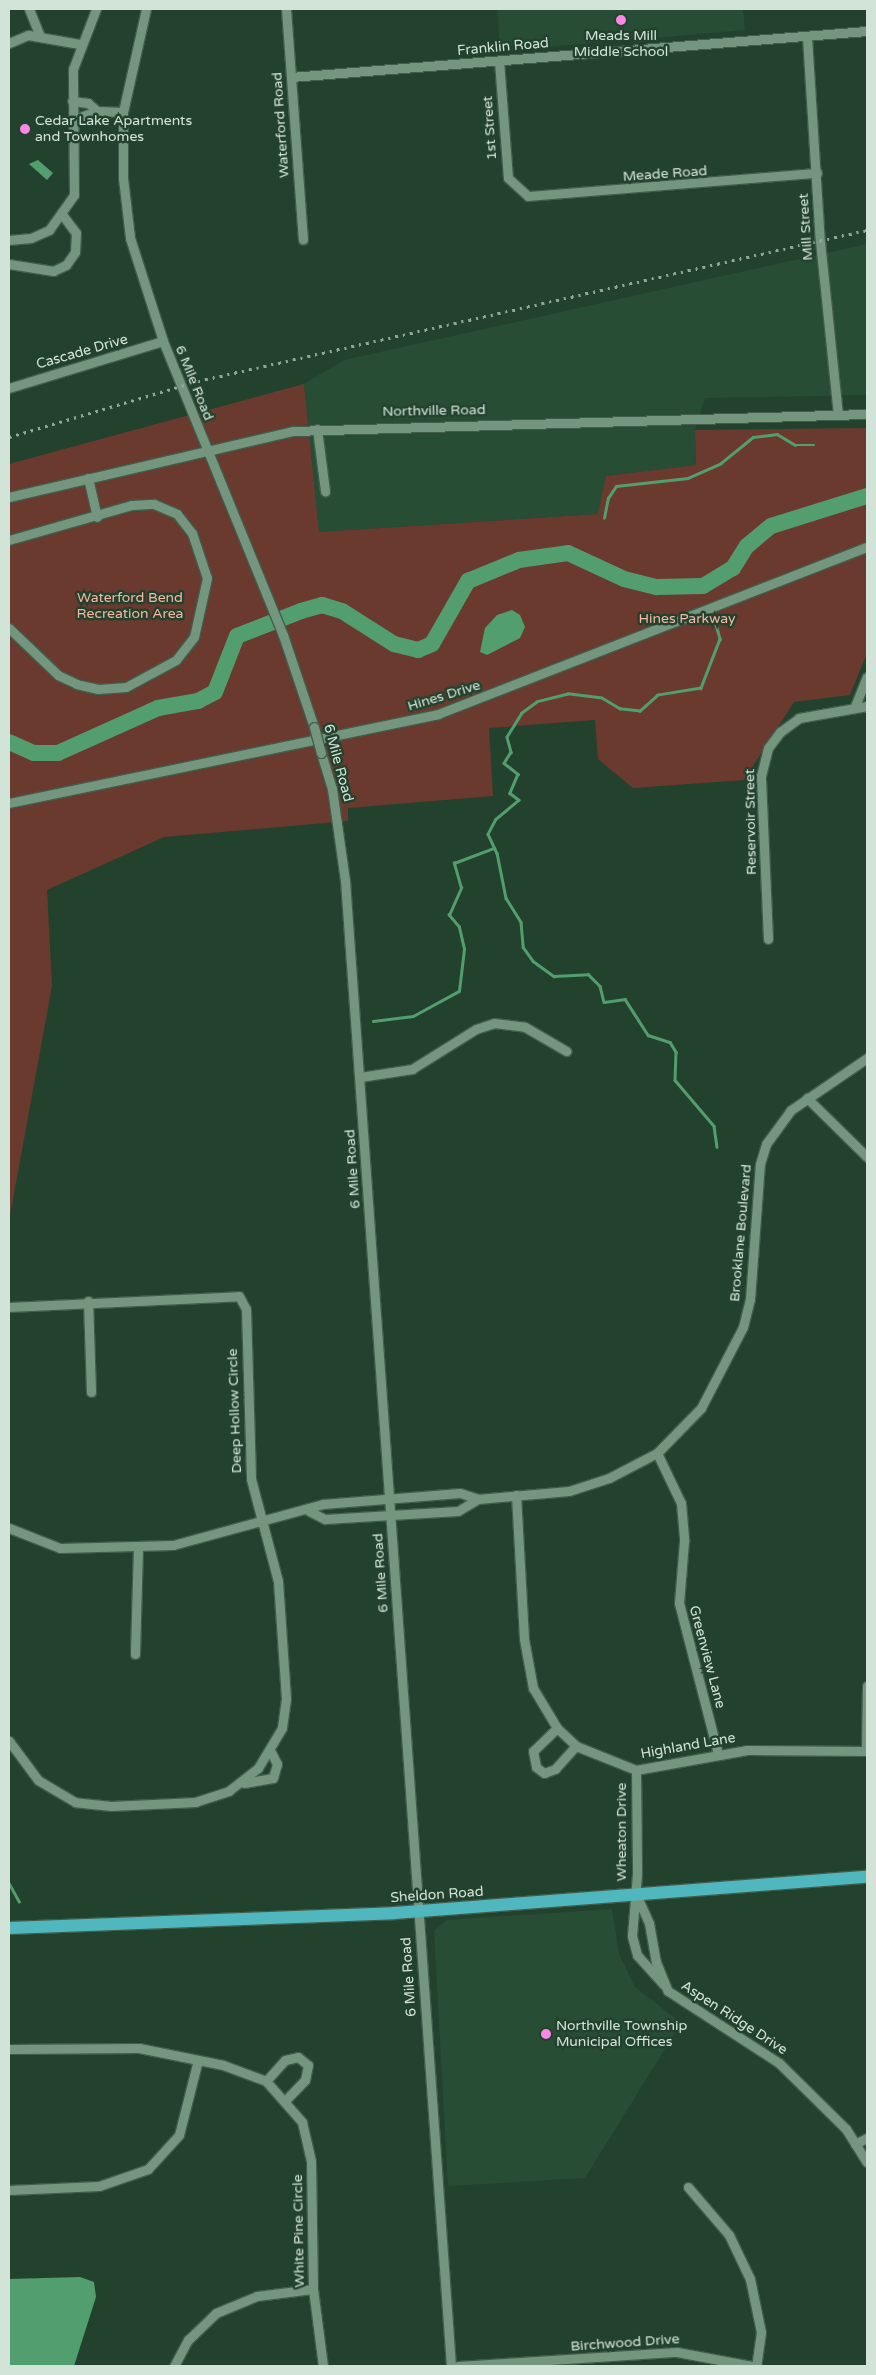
<!DOCTYPE html>
<style>
body{margin:0}
#map{position:relative;width:876px;height:2375px;overflow:hidden;background:#23422e;font-family:"Varela Round",sans-serif}
div>[style]{position:absolute}
[style*='--x']{left:calc(var(--x)*1px);top:calc(var(--y)*1px);width:calc(var(--w)*1px);rotate:calc(var(--a)*1deg)}
.built>*{inset:0;background:#274d35}
.green>*{inset:0;background:#6a3a2f}
.water>*{inset:0;background:#529e6e}
.stream>*{height:2.5px;margin:-1.25px;padding:0 1.25px;transform-origin:1.25px;border-radius:1.25px;background:#529e6e}
.river>*{height:16px;margin:-8px;padding:0 8px;transform-origin:8px;border-radius:8px;background:#529e6e}
.roads{filter:drop-shadow(1px 0 #415d4b) drop-shadow(-1px 0 #415d4b) drop-shadow(0 1px #415d4b) drop-shadow(0 -1px #415d4b)}
.minor>*{height:9px;margin:-4.5px;padding:0 4.5px;transform-origin:4.5px;border-radius:4.5px;background:#74967e}
.major>*{height:12px;margin:-6px;padding:0 6px;transform-origin:6px;border-radius:6px;background:#50b7bf}
.rail>*{height:2.5px;margin-top:-1.25px;transform-origin:0;background:repeating-linear-gradient(90deg,#91a898 0 2.5px,transparent 0 7.5px)}
.bridges{filter:drop-shadow(1px 0 #415d4b) drop-shadow(-1px 0 #415d4b) drop-shadow(0 1px #415d4b) drop-shadow(0 -1px #415d4b)}
.minor-bridge>*{height:9px;margin:-4.5px;padding:0 4.5px;transform-origin:4.5px;border-radius:4.5px;background:#74967e}
.dots>*{width:14px;height:14px;translate:-50% -50%;box-sizing:border-box;border:2px solid #23422e;border-radius:50%}
span{translate:-50% -50%;white-space:nowrap;text-align:center;line-height:1.15;-webkit-text-stroke:5px #23422e;paint-order:stroke}
.poi-label{font-size:14px;color:#d2e4d7}
.left{translate:0 -50%;text-align:left}
.street-label{font-size:14px;color:#d2e4d7}
.park-label{font-size:14px;color:#f8b6a5}
.frame{position:absolute;inset:0;border:10px solid #d2e4d7;pointer-events:none}
</style>
<div id="map">
<div class="built">
<div style="clip-path:polygon(497px 9px,743px 9px,745px 30px,500px 51px)"></div>
<div style="clip-path:polygon(867px 244px,867px 395px,705px 398px,695px 430px,696px 465px,606px 476px,599px 514px,319px 532px,304px 384px,344px 360px)"></div>
<div style="clip-path:polygon(612px 1909px,619px 1954px,635px 1987px,681px 2023px,585px 2178px,448px 2186px,434px 1931px,447px 1920px)"></div>
</div>
<div class="green">
<div style="clip-path:polygon(304px 384px,319px 532px,598px 514px,606px 476px,696px 465px,695px 430px,867px 428px,867px 653px,850px 695px,794px 702px,744px 780px,633px 788px,598px 759px,595px 720px,489px 728px,493px 796px,348px 808px,348px 821px,164px 837px,47px 890px,52px 986px,9px 1221px,9px 464px)"></div>
</div>
<div class="water">
<div style="clip-path:polygon(38px 160px,53px 173px,47px 180px,29px 164px)"></div>
<div style="clip-path:polygon(512px 610px,520px 615px,525px 627px,520px 638px,487px 655px,480px 652px,485px 628px,497px 615px)"></div>
<div style="clip-path:polygon(80px 2277px,94px 2282px,96px 2297px,74px 2366px,9px 2366px,9px 2279px)"></div>
</div>
<div class="stream">
<div style="--x:604;--y:518;--w:20;--a:-79"></div>
<div style="--x:608;--y:498;--w:14;--a:-56"></div>
<div style="--x:616;--y:486;--w:72;--a:-6.3"></div>
<div style="--x:688;--y:478;--w:36;--a:-24"></div>
<div style="--x:721;--y:463;--w:41;--a:-39.1"></div>
<div style="--x:753;--y:437;--w:24;--a:-7"></div>
<div style="--x:777;--y:434;--w:21;--a:31"></div>
<div style="--x:795;--y:445;--w:19;--a:0"></div>
<div style="--x:715;--y:621;--w:19;--a:74"></div>
<div style="--x:720;--y:639;--w:53;--a:111.2"></div>
<div style="--x:701;--y:688;--w:44;--a:170.8"></div>
<div style="--x:658;--y:695;--w:24;--a:138"></div>
<div style="--x:640;--y:711;--w:20;--a:-174"></div>
<div style="--x:620;--y:709;--w:21;--a:-149"></div>
<div style="--x:602;--y:698;--w:34;--a:-173"></div>
<div style="--x:568;--y:694;--w:32;--a:166"></div>
<div style="--x:537;--y:702;--w:19;--a:144"></div>
<div style="--x:522;--y:713;--w:28;--a:122"></div>
<div style="--x:507;--y:737;--w:16;--a:75"></div>
<div style="--x:511;--y:752;--w:13;--a:122"></div>
<div style="--x:504;--y:763;--w:18;--a:38"></div>
<div style="--x:518;--y:774;--w:21;--a:113"></div>
<div style="--x:510;--y:793;--w:11;--a:38"></div>
<div style="--x:519;--y:800;--w:30;--a:140"></div>
<div style="--x:496;--y:819;--w:17;--a:118"></div>
<div style="--x:488;--y:834;--w:21;--a:65"></div>
<div style="--x:497;--y:853;--w:46;--a:78.7"></div>
<div style="--x:506;--y:898;--w:28;--a:58"></div>
<div style="--x:521;--y:922;--w:25;--a:85"></div>
<div style="--x:523;--y:947;--w:17;--a:54"></div>
<div style="--x:533;--y:961;--w:26;--a:36"></div>
<div style="--x:554;--y:976;--w:34;--a:-3"></div>
<div style="--x:588;--y:974;--w:17;--a:45"></div>
<div style="--x:600;--y:986;--w:16;--a:76"></div>
<div style="--x:604;--y:1002;--w:21;--a:-8"></div>
<div style="--x:625;--y:999;--w:43;--a:57.4"></div>
<div style="--x:648;--y:1035;--w:23;--a:18"></div>
<div style="--x:670;--y:1042;--w:12;--a:59"></div>
<div style="--x:676;--y:1052;--w:28;--a:92"></div>
<div style="--x:675;--y:1080;--w:60;--a:49.7"></div>
<div style="--x:714;--y:1126;--w:21;--a:82"></div>
<div style="--x:373;--y:1021;--w:40;--a:-7.1"></div>
<div style="--x:413;--y:1016;--w:52;--a:-28.5"></div>
<div style="--x:459;--y:991;--w:42;--a:-83.2"></div>
<div style="--x:464;--y:949;--w:23;--a:-103"></div>
<div style="--x:459;--y:927;--w:16;--a:-130"></div>
<div style="--x:449;--y:915;--w:30;--a:-66"></div>
<div style="--x:461;--y:888;--w:26;--a:-106"></div>
<div style="--x:454;--y:863;--w:43;--a:-20.6"></div>
<div style="--x:9;--y:1883;--w:21;--a:61"></div>
</div>
<div class="river">
<div style="--x:9;--y:742;--w:27;--a:24"></div>
<div style="--x:34;--y:753;--w:24;--a:0"></div>
<div style="--x:58;--y:753;--w:110;--a:-24.2"></div>
<div style="--x:158;--y:708;--w:41;--a:-9.9"></div>
<div style="--x:198;--y:701;--w:19;--a:-28"></div>
<div style="--x:215;--y:692;--w:60;--a:-68.6"></div>
<div style="--x:237;--y:636;--w:69;--a:-21.3"></div>
<div style="--x:301;--y:611;--w:22;--a:-16"></div>
<div style="--x:322;--y:605;--w:21;--a:17"></div>
<div style="--x:342;--y:611;--w:62;--a:32.4"></div>
<div style="--x:394;--y:644;--w:25;--a:14"></div>
<div style="--x:418;--y:650;--w:15;--a:-23"></div>
<div style="--x:432;--y:644;--w:73;--a:-60.3"></div>
<div style="--x:468;--y:581;--w:55;--a:-22.4"></div>
<div style="--x:519;--y:560;--w:49;--a:-8.1"></div>
<div style="--x:568;--y:553;--w:62;--a:24.9"></div>
<div style="--x:624;--y:579;--w:34;--a:14"></div>
<div style="--x:657;--y:587;--w:46;--a:-1.2"></div>
<div style="--x:703;--y:586;--w:35;--a:-31"></div>
<div style="--x:733;--y:568;--w:26;--a:-58"></div>
<div style="--x:747;--y:546;--w:31;--a:-40"></div>
<div style="--x:771;--y:526;--w:101;--a:-17.4"></div>
</div>
<div class="roads">
<div class="minor">
<div style="--x:29;--y:9;--w:29;--a:68"></div>
<div style="--x:146;--y:9;--w:106;--a:102.6"></div>
<div style="--x:123;--y:112;--w:66;--a:90"></div>
<div style="--x:123;--y:178;--w:60;--a:83.3"></div>
<div style="--x:130;--y:238;--w:108;--a:72.2"></div>
<div style="--x:163;--y:341;--w:318;--a:67.8"></div>
<div style="--x:283;--y:635;--w:97;--a:71.4"></div>
<div style="--x:286;--y:9;--w:231;--a:85.8"></div>
<div style="--x:807;--y:37;--w:204;--a:86.4"></div>
<div style="--x:820;--y:241;--w:175;--a:84.1"></div>
<div style="--x:9;--y:43;--w:21;--a:-23"></div>
<div style="--x:28;--y:35;--w:52;--a:10"></div>
<div style="--x:499;--y:61;--w:117;--a:85.6"></div>
<div style="--x:508;--y:178;--w:27;--a:42"></div>
<div style="--x:528;--y:196;--w:290;--a:-4.6"></div>
<div style="--x:291;--y:77;--w:578;--a:-4.57"></div>
<div style="--x:97;--y:111;--w:26;--a:2"></div>
<div style="--x:72;--y:120;--w:27;--a:-20"></div>
<div style="--x:97;--y:111;--w:12;--a:-138"></div>
<div style="--x:88;--y:103;--w:16;--a:-173"></div>
<div style="--x:9;--y:240;--w:22;--a:-5"></div>
<div style="--x:31;--y:238;--w:20;--a:-24"></div>
<div style="--x:49;--y:230;--w:43;--a:-54.5"></div>
<div style="--x:74;--y:195;--w:126;--a:-90.5"></div>
<div style="--x:73;--y:69;--w:64;--a:-69"></div>
<div style="--x:9;--y:264;--w:45;--a:9"></div>
<div style="--x:53;--y:271;--w:14;--a:-25"></div>
<div style="--x:66;--y:265;--w:16;--a:-55"></div>
<div style="--x:75;--y:252;--w:19;--a:-87"></div>
<div style="--x:76;--y:233;--w:21;--a:-127"></div>
<div style="--x:9;--y:388;--w:161;--a:-17"></div>
<div style="--x:317;--y:429;--w:63;--a:82.6"></div>
<div style="--x:88;--y:478;--w:40;--a:77"></div>
<div style="--x:9;--y:497;--w:292;--a:-13.1"></div>
<div style="--x:293;--y:431;--w:574;--a:-1.7"></div>
<div style="--x:9;--y:540;--w:128;--a:-15.9"></div>
<div style="--x:132;--y:505;--w:22;--a:-3"></div>
<div style="--x:154;--y:504;--w:25;--a:23"></div>
<div style="--x:177;--y:514;--w:24;--a:52"></div>
<div style="--x:192;--y:533;--w:47;--a:71.6"></div>
<div style="--x:207;--y:578;--w:60;--a:102.4"></div>
<div style="--x:194;--y:637;--w:29;--a:128"></div>
<div style="--x:176;--y:660;--w:57;--a:151.6"></div>
<div style="--x:126;--y:687;--w:28;--a:176"></div>
<div style="--x:98;--y:689;--w:22;--a:-167"></div>
<div style="--x:77;--y:684;--w:21;--a:-155"></div>
<div style="--x:58;--y:675;--w:68;--a:-136.2"></div>
<div style="--x:855;--y:706;--w:31;--a:-68"></div>
<div style="--x:321;--y:753;--w:38;--a:73"></div>
<div style="--x:332;--y:789;--w:92;--a:81.9"></div>
<div style="--x:345;--y:880;--w:1490;--a:85.92"></div>
<div style="--x:9;--y:803;--w:438;--a:-11.7"></div>
<div style="--x:438;--y:714;--w:460;--a:-21.3"></div>
<div style="--x:768;--y:939;--w:163;--a:-92.5"></div>
<div style="--x:761;--y:776;--w:29;--a:-76"></div>
<div style="--x:768;--y:748;--w:20;--a:-53"></div>
<div style="--x:780;--y:732;--w:24;--a:-36"></div>
<div style="--x:799;--y:718;--w:69;--a:-10"></div>
<div style="--x:360;--y:1077;--w:53;--a:-8.7"></div>
<div style="--x:412;--y:1069;--w:75;--a:-32"></div>
<div style="--x:476;--y:1029;--w:19;--a:-18"></div>
<div style="--x:494;--y:1023;--w:31;--a:7"></div>
<div style="--x:525;--y:1027;--w:48;--a:30.3"></div>
<div style="--x:807;--y:1098;--w:84;--a:44.5"></div>
<div style="--x:88;--y:1301;--w:91;--a:88.1"></div>
<div style="--x:9;--y:1307;--w:230;--a:-2.7"></div>
<div style="--x:239;--y:1296;--w:15;--a:62"></div>
<div style="--x:246;--y:1309;--w:170;--a:88.3"></div>
<div style="--x:251;--y:1479;--w:106;--a:75.2"></div>
<div style="--x:278;--y:1581;--w:118;--a:86.1"></div>
<div style="--x:286;--y:1699;--w:29;--a:98"></div>
<div style="--x:282;--y:1728;--w:47;--a:121"></div>
<div style="--x:258;--y:1768;--w:37;--a:142"></div>
<div style="--x:229;--y:1791;--w:35;--a:162"></div>
<div style="--x:196;--y:1802;--w:85;--a:177.3"></div>
<div style="--x:111;--y:1806;--w:36;--a:-174"></div>
<div style="--x:75;--y:1802;--w:43;--a:-149.3"></div>
<div style="--x:38;--y:1780;--w:49;--a:-126.6"></div>
<div style="--x:657;--y:1453;--w:55;--a:64.4"></div>
<div style="--x:681;--y:1503;--w:38;--a:85"></div>
<div style="--x:684;--y:1541;--w:62;--a:94.6"></div>
<div style="--x:679;--y:1603;--w:156;--a:75.5"></div>
<div style="--x:516;--y:1495;--w:144;--a:86.8"></div>
<div style="--x:524;--y:1639;--w:50;--a:79.6"></div>
<div style="--x:533;--y:1688;--w:47;--a:59"></div>
<div style="--x:557;--y:1728;--w:26;--a:43"></div>
<div style="--x:576;--y:1746;--w:65;--a:21.8"></div>
<div style="--x:636;--y:1770;--w:113;--a:-10.2"></div>
<div style="--x:747;--y:1750;--w:120;--a:0.5"></div>
<div style="--x:309;--y:1511;--w:18;--a:27"></div>
<div style="--x:325;--y:1519;--w:133;--a:-3.4"></div>
<div style="--x:458;--y:1511;--w:23;--a:-31"></div>
<div style="--x:478;--y:1499;--w:91;--a:-5"></div>
<div style="--x:569;--y:1491;--w:42;--a:-18"></div>
<div style="--x:609;--y:1478;--w:54;--a:-27.5"></div>
<div style="--x:657;--y:1453;--w:63;--a:-45.6"></div>
<div style="--x:701;--y:1408;--w:91;--a:-62.6"></div>
<div style="--x:743;--y:1327;--w:29;--a:-76"></div>
<div style="--x:750;--y:1299;--w:135;--a:-85.8"></div>
<div style="--x:760;--y:1164;--w:21;--a:-73"></div>
<div style="--x:766;--y:1144;--w:42;--a:-53.7"></div>
<div style="--x:791;--y:1110;--w:92;--a:-34.4"></div>
<div style="--x:9;--y:1528;--w:55;--a:21.4"></div>
<div style="--x:60;--y:1548;--w:113;--a:-1.5"></div>
<div style="--x:173;--y:1545;--w:156;--a:-15.3"></div>
<div style="--x:323;--y:1504;--w:137;--a:-4.6"></div>
<div style="--x:460;--y:1493;--w:19;--a:18"></div>
<div style="--x:135;--y:1654;--w:107;--a:-88.4"></div>
<div style="--x:557;--y:1728;--w:33;--a:136"></div>
<div style="--x:533;--y:1751;--w:16;--a:79"></div>
<div style="--x:536;--y:1767;--w:10;--a:37"></div>
<div style="--x:544;--y:1773;--w:12;--a:-20"></div>
<div style="--x:555;--y:1769;--w:31;--a:-48"></div>
<div style="--x:866;--y:1751;--w:65;--a:-89.1"></div>
<div style="--x:636;--y:1770;--w:104;--a:89.4"></div>
<div style="--x:637;--y:1874;--w:62;--a:94.6"></div>
<div style="--x:632;--y:1936;--w:20;--a:75"></div>
<div style="--x:637;--y:1955;--w:40;--a:48"></div>
<div style="--x:244;--y:1783;--w:29;--a:-10"></div>
<div style="--x:273;--y:1778;--w:15;--a:-74"></div>
<div style="--x:277;--y:1764;--w:13;--a:-117"></div>
<div style="--x:636;--y:1894;--w:32;--a:66"></div>
<div style="--x:649;--y:1923;--w:40;--a:80"></div>
<div style="--x:656;--y:1962;--w:31;--a:68"></div>
<div style="--x:668;--y:1991;--w:132;--a:33"></div>
<div style="--x:779;--y:2063;--w:94;--a:44.6"></div>
<div style="--x:846;--y:2129;--w:39;--a:58"></div>
<div style="--x:9;--y:2049;--w:130;--a:-0.4"></div>
<div style="--x:139;--y:2048;--w:86;--a:11.4"></div>
<div style="--x:223;--y:2065;--w:46;--a:20.4"></div>
<div style="--x:266;--y:2081;--w:55;--a:48.7"></div>
<div style="--x:302;--y:2122;--w:40;--a:77"></div>
<div style="--x:311;--y:2161;--w:128;--a:89.1"></div>
<div style="--x:313;--y:2289;--w:78;--a:82.6"></div>
<div style="--x:266;--y:2081;--w:28;--a:-48"></div>
<div style="--x:285;--y:2060;--w:13;--a:-13"></div>
<div style="--x:298;--y:2057;--w:13;--a:39"></div>
<div style="--x:308;--y:2065;--w:15;--a:101"></div>
<div style="--x:305;--y:2080;--w:29;--a:134"></div>
<div style="--x:855;--y:2144;--w:13;--a:-27"></div>
<div style="--x:688;--y:2187;--w:63;--a:49.5"></div>
<div style="--x:729;--y:2235;--w:49;--a:64.5"></div>
<div style="--x:750;--y:2279;--w:54;--a:78.3"></div>
<div style="--x:761;--y:2332;--w:34;--a:98"></div>
<div style="--x:9;--y:2190;--w:90;--a:-2.5"></div>
<div style="--x:99;--y:2186;--w:52;--a:-19.1"></div>
<div style="--x:148;--y:2169;--w:46;--a:-47.6"></div>
<div style="--x:179;--y:2135;--w:77;--a:-75.8"></div>
<div style="--x:174;--y:2366;--w:30;--a:-62"></div>
<div style="--x:188;--y:2340;--w:39;--a:-44"></div>
<div style="--x:216;--y:2313;--w:44;--a:-22.5"></div>
<div style="--x:257;--y:2296;--w:56;--a:-7.1"></div>
<div style="--x:458;--y:2366;--w:219;--a:-3.7"></div>
<div style="--x:677;--y:2352;--w:76;--a:10.6"></div>
</div>
<div class="major">
<div style="--x:9;--y:1928;--w:385;--a:-2.2"></div>
<div style="--x:394;--y:1913;--w:474;--a:-4.4"></div>
</div>
</div>
<div class="rail">
<div style="--x:9;--y:437;--w:197;--a:-16.5"></div>
<div style="--x:198;--y:381;--w:686;--a:-12.72"></div>
</div>
<div class="bridges">
<div class="minor-bridge">
<div style="--x:314;--y:727;--w:27;--a:75"></div>
</div>
</div>
<div class="dots">
<div style="left:621px;top:20px;background:#fb87e6"></div>
<div style="left:25px;top:129px;background:#fb87e6"></div>
<div style="left:546px;top:2034px;background:#fb87e6"></div>
</div>
<div class="poi-label">
<span style="left:621px;top:44px">Meads Mill<br>Middle School</span>
<span class="left" style="left:35px;top:129px">Cedar Lake Apartments<br>and Townhomes</span>
<span class="left" style="left:556px;top:2034px">Northville Township<br>Municipal Offices</span>
</div>
<div class="street-label">
<span style="left:503px;top:47px;rotate:-5deg">Franklin Road</span>
<span style="left:281px;top:125px;rotate:-94deg">Waterford Road</span>
<span style="left:490px;top:128px;rotate:-94deg">1st Street</span>
<span style="left:665px;top:174px;rotate:-4deg">Meade Road</span>
<span style="left:806px;top:227px;rotate:-94deg">Mill Street</span>
<span style="left:82px;top:352px;rotate:-16deg">Cascade Drive</span>
<span style="left:194px;top:383px;rotate:68deg">6 Mile Road</span>
<span style="left:434px;top:411px;rotate:-1deg">Northville Road</span>
<span style="left:444px;top:696px;rotate:-17deg">Hines Drive</span>
<span style="left:338px;top:763px;rotate:75deg">6 Mile Road</span>
<span style="left:751px;top:822px;rotate:-91deg">Reservoir Street</span>
<span style="left:353px;top:1169px;rotate:-94deg">6 Mile Road</span>
<span style="left:741px;top:1233px;rotate:-85deg">Brooklane Boulevard</span>
<span style="left:235px;top:1411px;rotate:-92deg">Deep Hollow Circle</span>
<span style="left:381px;top:1573px;rotate:-94deg">6 Mile Road</span>
<span style="left:707px;top:1657px;rotate:75deg">Greenview Lane</span>
<span style="left:688px;top:1746px;rotate:-10deg">Highland Lane</span>
<span style="left:622px;top:1832px;rotate:-90deg">Wheaton Drive</span>
<span style="left:437px;top:1895px;rotate:-4deg">Sheldon Road</span>
<span style="left:409px;top:1977px;rotate:-94deg">6 Mile Road</span>
<span style="left:734px;top:2018px;rotate:33deg">Aspen Ridge Drive</span>
<span style="left:299px;top:2231px;rotate:-91deg">White Pine Circle</span>
<span style="left:625px;top:2343px;rotate:-4deg">Birchwood Drive</span>
</div>
<div class="park-label">
<span style="left:130px;top:606px">Waterford Bend<br>Recreation Area</span>
<span style="left:687px;top:619px">Hines Parkway</span>
</div>
<div class="frame"></div>
</div>
